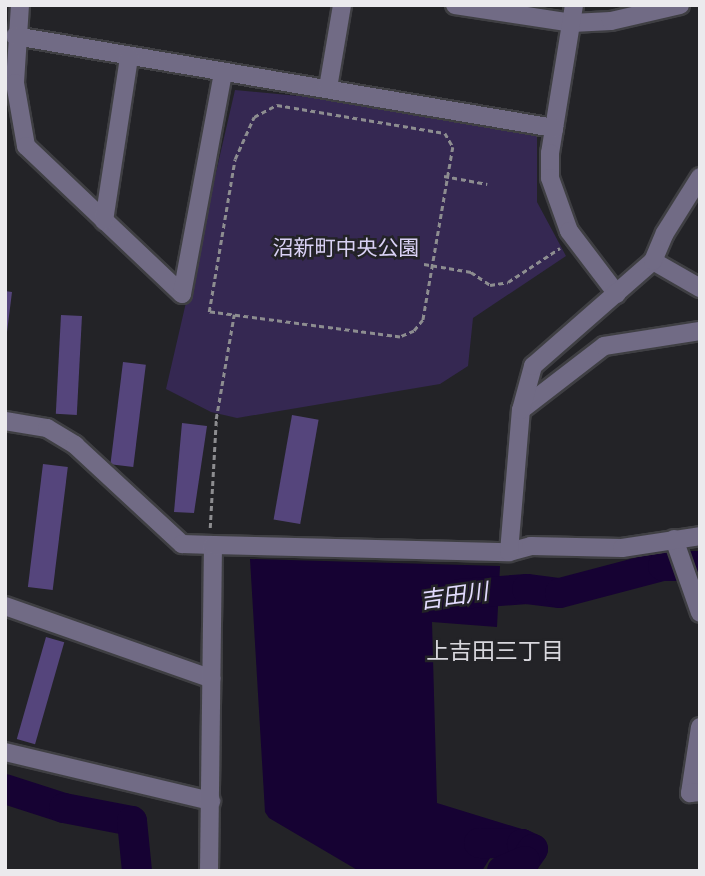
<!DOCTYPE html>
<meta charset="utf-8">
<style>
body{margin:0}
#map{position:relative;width:705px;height:876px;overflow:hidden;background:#232327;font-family:"Sofia Sans Condensed","Noto Sans JP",sans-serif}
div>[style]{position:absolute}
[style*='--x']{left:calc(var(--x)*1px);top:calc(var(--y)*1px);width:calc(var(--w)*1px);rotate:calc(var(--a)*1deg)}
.green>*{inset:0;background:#352852}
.water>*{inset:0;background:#160233}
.river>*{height:30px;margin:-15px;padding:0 15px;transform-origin:15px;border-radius:15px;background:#160233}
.building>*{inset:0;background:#55457c;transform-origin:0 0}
.path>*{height:2.5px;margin-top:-1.25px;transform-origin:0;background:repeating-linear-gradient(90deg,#8d8d90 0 5px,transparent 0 8.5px)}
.roads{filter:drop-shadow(2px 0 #3f3f43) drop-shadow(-2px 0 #3f3f43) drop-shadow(0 2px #3f3f43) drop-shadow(0 -2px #3f3f43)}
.minor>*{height:18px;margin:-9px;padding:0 9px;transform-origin:9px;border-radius:9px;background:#716b85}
span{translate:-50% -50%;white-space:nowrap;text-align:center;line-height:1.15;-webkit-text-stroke:5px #232327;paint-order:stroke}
.park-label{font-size:21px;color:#d9d1f4}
.water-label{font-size:23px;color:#e1dafd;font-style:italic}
.neighbourhood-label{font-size:23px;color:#d8d7dd}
.frame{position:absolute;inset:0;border:7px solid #ebeaed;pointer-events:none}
</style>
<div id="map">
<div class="green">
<div style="clip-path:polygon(235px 90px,320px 98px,537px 131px,537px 202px,566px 256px,473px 318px,468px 366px,440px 384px,237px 418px,211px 412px,166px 389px)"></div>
</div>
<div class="water">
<div style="clip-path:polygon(250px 559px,500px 566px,497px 627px,432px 622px,437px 803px,525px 830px,507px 862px,492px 855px,482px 871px,359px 871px,269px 818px,265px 812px)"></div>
</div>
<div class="river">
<div style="--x:460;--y:594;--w:67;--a:-4.3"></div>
<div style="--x:527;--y:589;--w:33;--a:7"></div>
<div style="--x:560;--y:593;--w:106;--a:-14.7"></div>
<div style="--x:663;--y:566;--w:37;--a:0"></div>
<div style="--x:5;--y:789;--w:62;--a:17.9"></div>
<div style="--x:64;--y:808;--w:69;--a:10.8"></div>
<div style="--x:132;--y:821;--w:50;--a:84.3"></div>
<div style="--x:479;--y:843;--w:43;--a:1.3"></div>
<div style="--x:522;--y:844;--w:12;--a:24"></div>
<div style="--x:533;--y:849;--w:14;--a:124"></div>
<div style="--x:525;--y:861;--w:25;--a:157"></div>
</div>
<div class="building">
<div style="clip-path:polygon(5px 291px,12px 292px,7px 332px,5px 332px)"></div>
<div style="left:61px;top:315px;width:21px;height:99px;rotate:3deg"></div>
<div style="left:123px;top:362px;width:23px;height:103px;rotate:7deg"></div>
<div style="left:292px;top:415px;width:27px;height:106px;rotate:10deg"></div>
<div style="clip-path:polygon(182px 423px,207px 426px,194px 513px,174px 512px)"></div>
<div style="left:43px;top:464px;width:25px;height:124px;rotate:7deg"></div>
<div style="left:46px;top:637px;width:19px;height:106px;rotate:16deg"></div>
</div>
<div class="path">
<div style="--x:277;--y:105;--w:170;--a:9.5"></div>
<div style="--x:445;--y:133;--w:16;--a:60"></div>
<div style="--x:453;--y:147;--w:176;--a:99.8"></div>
<div style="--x:423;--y:320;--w:14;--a:129"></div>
<div style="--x:414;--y:331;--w:15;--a:157"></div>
<div style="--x:400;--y:337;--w:193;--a:-172.5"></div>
<div style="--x:209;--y:312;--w:155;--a:-80.4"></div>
<div style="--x:235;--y:159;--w:46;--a:-65.7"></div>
<div style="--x:254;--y:117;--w:26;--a:-28"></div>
<div style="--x:444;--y:176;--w:44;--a:10.5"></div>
<div style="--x:424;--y:264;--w:48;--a:9.7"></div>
<div style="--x:471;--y:272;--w:23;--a:34"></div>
<div style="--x:490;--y:285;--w:18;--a:-9"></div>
<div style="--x:508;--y:282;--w:62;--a:-33.2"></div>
<div style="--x:210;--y:528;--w:109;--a:-86.8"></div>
<div style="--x:216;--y:419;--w:106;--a:-80.2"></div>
</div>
<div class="roads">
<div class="minor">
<div style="--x:20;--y:5;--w:78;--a:93.7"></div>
<div style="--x:15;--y:83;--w:64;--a:80.1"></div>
<div style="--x:26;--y:146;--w:215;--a:43.5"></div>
<div style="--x:182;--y:294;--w:225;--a:-79.5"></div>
<div style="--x:455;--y:5;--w:118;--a:8.7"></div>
<div style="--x:572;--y:23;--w:39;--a:-3"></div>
<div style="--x:611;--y:21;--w:71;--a:-13.1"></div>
<div style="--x:574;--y:5;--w:150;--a:99.2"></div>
<div style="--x:550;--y:153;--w:25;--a:90"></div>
<div style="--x:550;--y:178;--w:56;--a:70.3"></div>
<div style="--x:569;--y:231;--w:79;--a:52.7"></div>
<div style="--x:15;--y:36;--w:547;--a:9.69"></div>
<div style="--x:328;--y:88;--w:84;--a:-80.4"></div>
<div style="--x:104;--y:221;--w:166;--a:-81.3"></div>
<div style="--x:653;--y:261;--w:54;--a:29.9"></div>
<div style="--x:521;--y:410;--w:105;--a:-37.6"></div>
<div style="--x:604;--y:346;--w:97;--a:-8.9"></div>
<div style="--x:5;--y:421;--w:43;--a:9.5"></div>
<div style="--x:47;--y:428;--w:33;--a:31"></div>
<div style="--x:75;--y:445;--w:146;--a:42.8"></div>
<div style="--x:182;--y:544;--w:31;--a:2"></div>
<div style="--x:674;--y:539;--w:78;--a:70.6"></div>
<div style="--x:509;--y:552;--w:23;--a:-15"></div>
<div style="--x:531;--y:546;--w:91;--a:1.3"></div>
<div style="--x:622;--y:548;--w:79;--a:-8.7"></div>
<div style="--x:5;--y:606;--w:219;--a:19.4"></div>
<div style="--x:700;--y:727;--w:67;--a:98.6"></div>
<div style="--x:690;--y:793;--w:10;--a:-6"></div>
<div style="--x:5;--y:752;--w:212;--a:13.4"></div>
<div style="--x:209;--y:871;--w:326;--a:-89.3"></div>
<div style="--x:213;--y:545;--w:296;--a:1.4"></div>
<div style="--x:509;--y:552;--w:143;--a:-85.2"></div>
<div style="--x:521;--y:410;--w:46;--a:-74.7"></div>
<div style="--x:533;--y:366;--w:159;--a:-41.2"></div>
<div style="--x:653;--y:261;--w:30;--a:-67"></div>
<div style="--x:665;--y:233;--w:66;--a:-58"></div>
</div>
</div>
<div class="park-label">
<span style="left:346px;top:249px">沼新町中央公園</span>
</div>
<div class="water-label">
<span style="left:454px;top:597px;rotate:-8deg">吉田川</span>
</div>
<div class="neighbourhood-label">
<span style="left:495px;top:652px">上吉田三丁目</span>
</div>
<div class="frame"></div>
</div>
